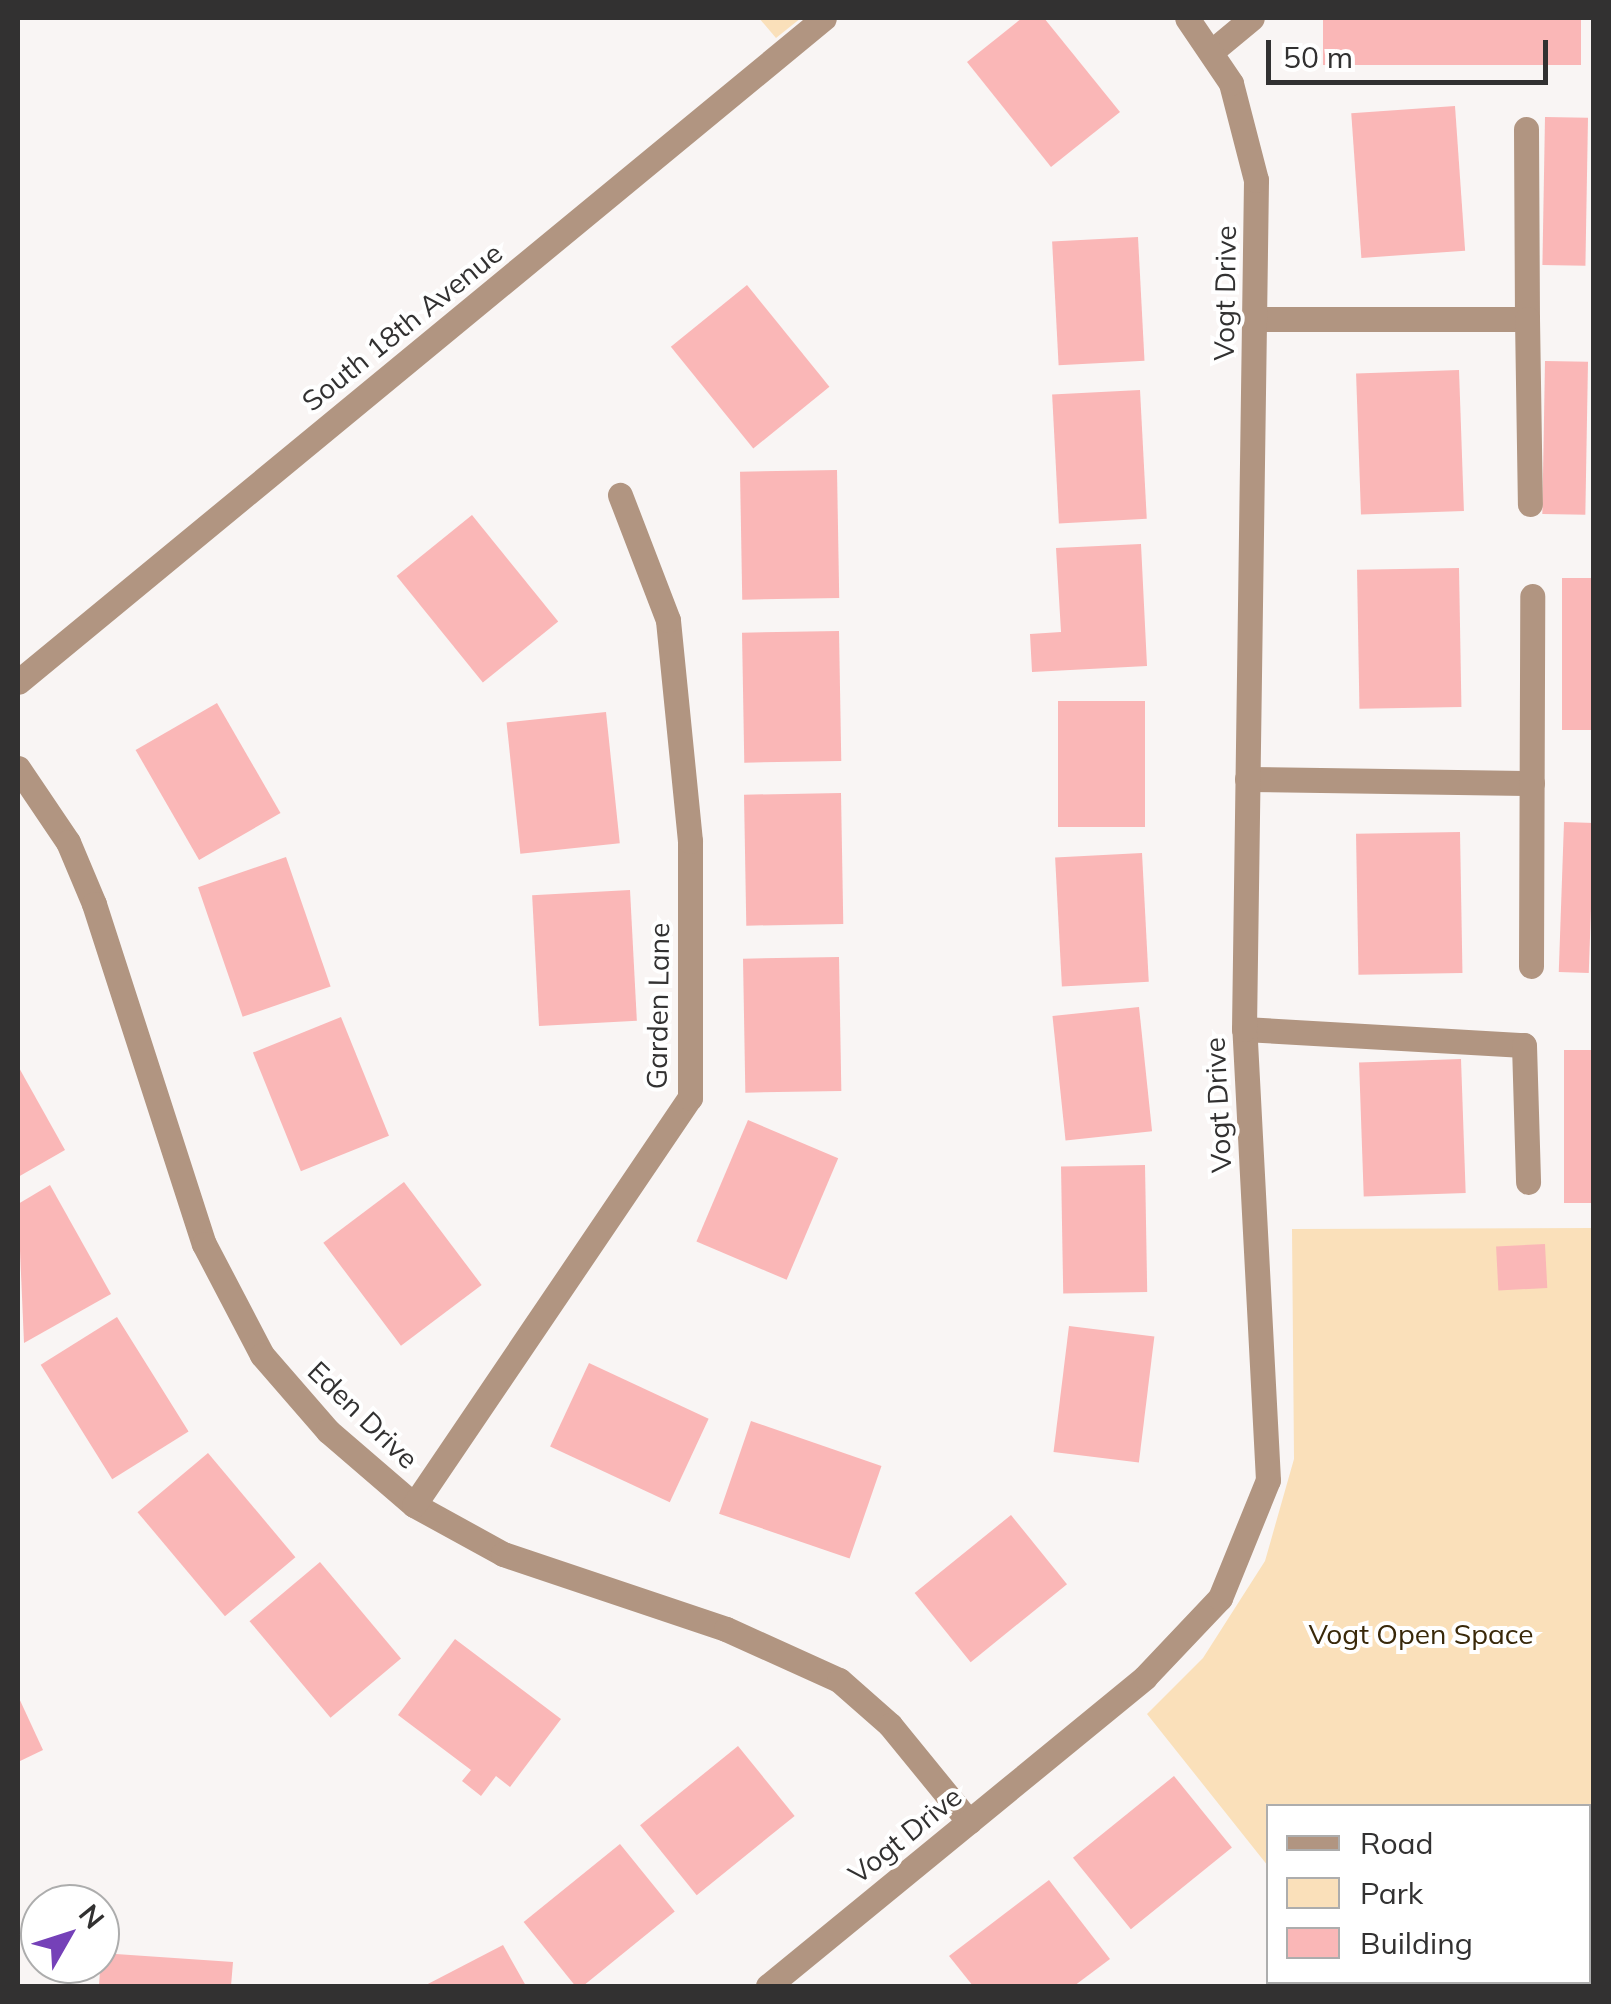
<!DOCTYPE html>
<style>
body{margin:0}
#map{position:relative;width:1611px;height:2004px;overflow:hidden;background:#f9f5f4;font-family:Mulish,sans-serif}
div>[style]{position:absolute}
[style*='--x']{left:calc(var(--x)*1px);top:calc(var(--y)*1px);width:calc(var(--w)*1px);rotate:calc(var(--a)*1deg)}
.green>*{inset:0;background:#fae0ba}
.building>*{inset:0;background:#fab7b7;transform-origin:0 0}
.minor>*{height:25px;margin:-12.5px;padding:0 12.5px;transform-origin:12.5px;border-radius:12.5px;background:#b19581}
span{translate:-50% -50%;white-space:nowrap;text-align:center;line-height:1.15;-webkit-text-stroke:8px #fff;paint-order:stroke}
.street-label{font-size:28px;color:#323131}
.park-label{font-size:28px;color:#392809}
.frame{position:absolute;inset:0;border:20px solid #323131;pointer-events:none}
.legend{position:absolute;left:1266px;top:1804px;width:325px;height:180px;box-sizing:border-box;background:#fff;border:2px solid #adadad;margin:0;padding:12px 18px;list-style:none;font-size:30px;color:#323131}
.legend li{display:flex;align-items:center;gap:20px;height:50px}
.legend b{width:50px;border:2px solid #adadad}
.north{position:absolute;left:20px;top:1884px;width:100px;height:100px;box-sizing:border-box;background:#fff;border:2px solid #adadad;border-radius:50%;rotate:51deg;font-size:28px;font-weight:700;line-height:40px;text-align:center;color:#323131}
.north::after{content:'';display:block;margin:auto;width:35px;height:45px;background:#7541b8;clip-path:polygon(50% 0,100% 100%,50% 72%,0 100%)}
.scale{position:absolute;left:1266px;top:40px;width:282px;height:45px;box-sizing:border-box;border:5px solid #323131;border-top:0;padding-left:12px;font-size:30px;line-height:35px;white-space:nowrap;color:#323131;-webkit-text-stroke:8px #fff;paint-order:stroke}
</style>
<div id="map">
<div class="green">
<div style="clip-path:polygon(759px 18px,801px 18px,776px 38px)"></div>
<div style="clip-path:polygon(1593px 1228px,1593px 1986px,1366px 1986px,1588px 1982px,1588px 1806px,1268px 1806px,1268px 1866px,1147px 1714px,1203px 1658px,1265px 1561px,1294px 1459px,1292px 1229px)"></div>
</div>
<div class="building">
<div style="clip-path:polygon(1022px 18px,1044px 18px,1120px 112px,1051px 167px,967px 62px)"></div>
<div style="left:1323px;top:18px;width:258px;height:47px"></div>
<div style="left:1455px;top:106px;width:145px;height:104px;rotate:86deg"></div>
<div style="left:1545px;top:117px;width:43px;height:148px;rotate:1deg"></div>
<div style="left:1138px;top:237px;width:124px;height:86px;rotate:87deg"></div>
<div style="left:747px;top:285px;width:131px;height:98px;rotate:51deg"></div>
<div style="left:1545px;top:361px;width:43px;height:153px;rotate:1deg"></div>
<div style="left:1459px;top:370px;width:141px;height:103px;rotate:88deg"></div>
<div style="left:1140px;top:390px;width:129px;height:88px;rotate:87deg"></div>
<div style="left:837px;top:470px;width:128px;height:97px;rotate:89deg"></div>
<div style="left:472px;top:515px;width:137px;height:97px;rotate:51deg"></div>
<div style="clip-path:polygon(1141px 544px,1147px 666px,1032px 672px,1030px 634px,1061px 632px,1056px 548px)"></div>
<div style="left:1459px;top:568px;width:139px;height:102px;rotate:89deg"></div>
<div style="left:1562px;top:578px;width:32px;height:152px"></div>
<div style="left:839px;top:631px;width:130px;height:97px;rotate:89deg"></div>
<div style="left:1058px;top:701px;width:87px;height:126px"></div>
<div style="left:217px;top:703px;width:127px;height:94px;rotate:60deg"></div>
<div style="left:606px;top:712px;width:132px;height:100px;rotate:84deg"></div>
<div style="left:841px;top:793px;width:131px;height:97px;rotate:89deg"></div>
<div style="left:1564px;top:822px;width:30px;height:150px;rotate:2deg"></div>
<div style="left:1460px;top:832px;width:141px;height:104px;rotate:89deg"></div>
<div style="left:1142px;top:853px;width:129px;height:87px;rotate:87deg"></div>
<div style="left:286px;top:857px;width:137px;height:93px;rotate:71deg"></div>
<div style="left:630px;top:890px;width:131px;height:98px;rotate:87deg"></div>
<div style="left:839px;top:957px;width:134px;height:96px;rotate:89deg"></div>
<div style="left:1139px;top:1007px;width:125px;height:87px;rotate:84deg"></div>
<div style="left:341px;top:1017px;width:128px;height:95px;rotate:68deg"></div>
<div style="left:1564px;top:1050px;width:30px;height:153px"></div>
<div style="left:1461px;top:1059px;width:134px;height:102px;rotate:88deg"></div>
<div style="clip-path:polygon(18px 1066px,65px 1150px,18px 1177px)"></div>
<div style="left:748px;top:1120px;width:98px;height:132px;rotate:23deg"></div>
<div style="left:1145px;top:1165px;width:127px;height:84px;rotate:89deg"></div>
<div style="left:404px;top:1182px;width:129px;height:101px;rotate:53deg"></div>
<div style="clip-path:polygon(50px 1185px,111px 1294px,24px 1343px,18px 1204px)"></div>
<div style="left:1545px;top:1244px;width:44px;height:49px;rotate:87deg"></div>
<div style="left:117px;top:1317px;width:135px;height:90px;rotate:58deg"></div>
<div style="left:1069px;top:1326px;width:86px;height:127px;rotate:7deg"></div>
<div style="left:589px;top:1363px;width:132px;height:92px;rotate:25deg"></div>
<div style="left:751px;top:1421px;width:138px;height:98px;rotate:19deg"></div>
<div style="left:208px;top:1453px;width:136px;height:92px;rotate:50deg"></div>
<div style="left:1011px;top:1515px;width:89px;height:124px;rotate:51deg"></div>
<div style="left:320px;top:1562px;width:126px;height:92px;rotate:50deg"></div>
<div style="clip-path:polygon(455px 1639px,561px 1719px,510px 1787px,496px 1776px,481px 1796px,462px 1781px,471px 1770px,398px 1715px)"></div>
<div style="clip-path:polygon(18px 1696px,43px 1750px,18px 1762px)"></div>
<div style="left:738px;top:1746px;width:90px;height:126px;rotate:51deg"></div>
<div style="left:1174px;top:1776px;width:92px;height:130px;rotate:51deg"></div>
<div style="left:620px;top:1844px;width:87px;height:124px;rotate:51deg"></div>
<div style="clip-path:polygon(1049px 1880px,1110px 1959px,1074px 1986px,973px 1986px,949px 1956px)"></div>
<div style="clip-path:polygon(503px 1945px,526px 1986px,424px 1986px)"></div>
<div style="clip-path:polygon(101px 1953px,233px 1962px,231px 1986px,99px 1986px)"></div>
</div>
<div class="minor">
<div style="--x:1211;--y:52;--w:53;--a:-39.7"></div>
<div style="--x:1526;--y:129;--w:190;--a:89.7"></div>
<div style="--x:1254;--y:319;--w:273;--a:0"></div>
<div style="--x:1527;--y:319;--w:185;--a:89.1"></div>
<div style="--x:18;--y:682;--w:1044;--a:-39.48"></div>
<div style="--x:18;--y:768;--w:89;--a:56"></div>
<div style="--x:68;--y:842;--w:67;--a:67.2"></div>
<div style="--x:94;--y:904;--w:357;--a:72.1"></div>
<div style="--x:204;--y:1244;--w:125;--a:62.4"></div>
<div style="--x:262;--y:1355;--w:101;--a:49"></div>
<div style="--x:328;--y:1431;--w:113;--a:40.7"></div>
<div style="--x:414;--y:1505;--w:102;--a:28.8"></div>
<div style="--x:503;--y:1554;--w:235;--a:18.6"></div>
<div style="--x:726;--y:1629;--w:124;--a:24.3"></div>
<div style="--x:839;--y:1680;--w:68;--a:41.4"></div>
<div style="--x:890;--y:1725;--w:125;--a:50.8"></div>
<div style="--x:1247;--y:779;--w:285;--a:0.8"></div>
<div style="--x:1531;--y:966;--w:370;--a:-89.8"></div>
<div style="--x:1244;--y:1029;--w:280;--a:3.3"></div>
<div style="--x:1524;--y:1045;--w:137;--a:88.3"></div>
<div style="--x:414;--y:1505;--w:492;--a:-55.9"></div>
<div style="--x:690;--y:1098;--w:257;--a:-90"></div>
<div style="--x:690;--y:841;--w:222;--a:-95.7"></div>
<div style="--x:668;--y:620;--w:134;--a:-111"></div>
<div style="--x:768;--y:1986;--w:487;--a:-39.3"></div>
<div style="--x:1145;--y:1677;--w:109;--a:-46.5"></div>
<div style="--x:1220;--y:1598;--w:127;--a:-67.9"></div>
<div style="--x:1268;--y:1480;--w:452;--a:-93"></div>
<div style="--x:1244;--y:1029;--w:849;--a:-89.19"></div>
<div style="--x:1256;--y:180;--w:100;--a:-104.5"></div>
<div style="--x:1231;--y:83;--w:78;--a:-124.1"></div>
</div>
<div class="street-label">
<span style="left:1225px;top:293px;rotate:-89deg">Vogt Drive</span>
<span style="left:402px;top:327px;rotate:-39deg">South 18th Avenue</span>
<span style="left:658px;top:1006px;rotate:-89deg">Garden Lane</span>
<span style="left:1218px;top:1105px;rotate:-93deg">Vogt Drive</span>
<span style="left:363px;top:1415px;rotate:44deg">Eden Drive</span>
<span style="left:905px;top:1835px;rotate:-39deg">Vogt Drive</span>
</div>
<div class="park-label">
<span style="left:1421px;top:1634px">Vogt Open Space</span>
</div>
<div class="frame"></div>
<ul class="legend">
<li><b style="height:12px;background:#b19581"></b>Road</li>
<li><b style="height:28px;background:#fae0ba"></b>Park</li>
<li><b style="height:28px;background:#fab7b7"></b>Building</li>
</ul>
<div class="north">N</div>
<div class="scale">50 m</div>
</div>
